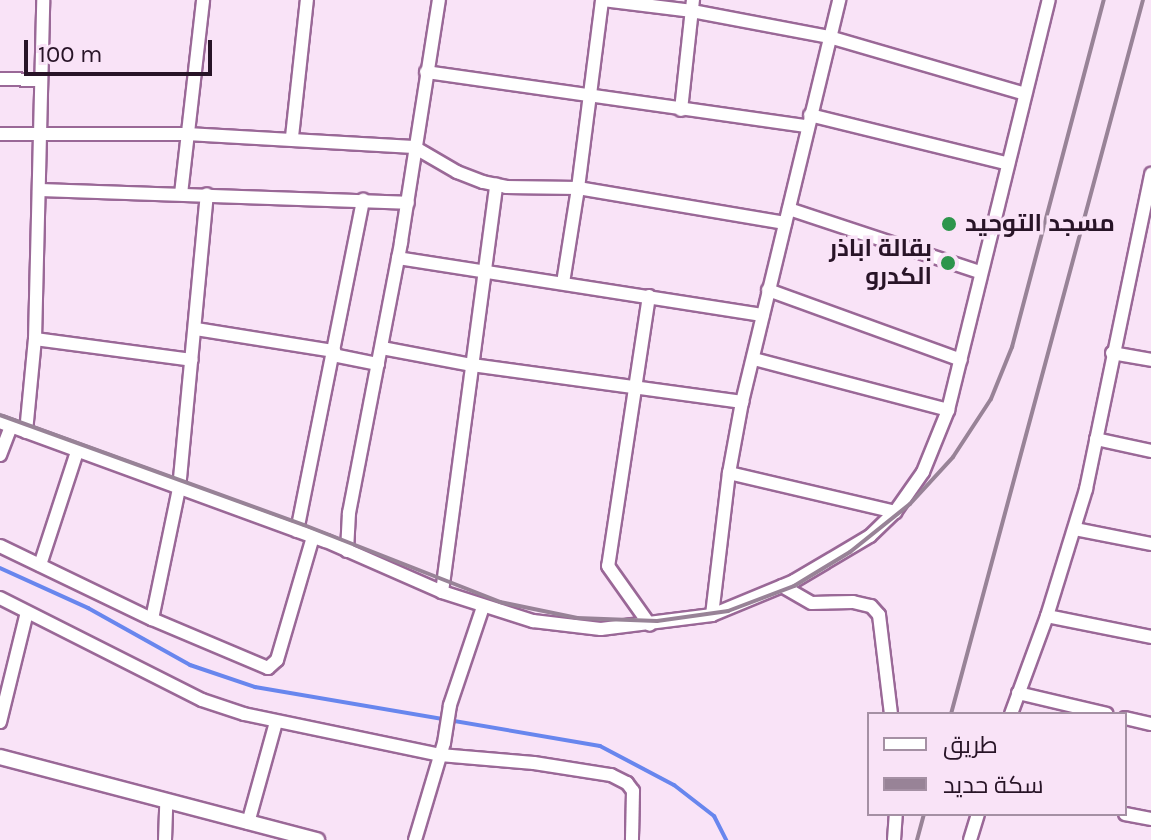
<!DOCTYPE html>
<meta charset="utf-8">
<style>
body{margin:0}
#map{position:relative;width:1151px;height:840px;overflow:hidden;background:#f9e3f7;font-family:Karla,Cairo,sans-serif}
div>[style]{position:absolute}
[style*='--x']{left:calc(var(--x)*1px);top:calc(var(--y)*1px);width:calc(var(--w)*1px);rotate:calc(var(--a)*1deg)}
.stream>*{height:4px;margin:-2px;padding:0 2px;transform-origin:2px;border-radius:2px;background:#6886ee}
.roads{filter:drop-shadow(2px 0 #9a6897) drop-shadow(-2px 0 #9a6897) drop-shadow(0 2px #9a6897) drop-shadow(0 -2px #9a6897)}
.minor>*{height:12px;margin:-6px;padding:0 6px;transform-origin:6px;border-radius:6px;background:#fff}
.tertiary>*{height:14px;margin:-7px;padding:0 7px;transform-origin:7px;border-radius:7px;background:#fff}
.rail>*{height:4px;margin:-2px;padding:0 2px;transform-origin:2px;border-radius:2px;background:#988397}
.dots>*{width:22px;height:22px;translate:-50% -50%;box-sizing:border-box;border:4px solid #f9e3f7;border-radius:50%}
span{translate:-50% -50%;white-space:nowrap;text-align:center;line-height:1.15;-webkit-text-stroke:7px #f9e3f7;paint-order:stroke}
.poi-label{font-size:24px;color:#281427;font-weight:700}
.left{translate:0 -50%;text-align:left}
.right{translate:-100% -50%;text-align:right}
.legend{position:absolute;left:867px;top:712px;width:260px;height:104px;box-sizing:border-box;background:#f9e3f7;border:2px solid #a590a4;margin:0;padding:10px 14px;list-style:none;font-size:24px;color:#281427}
.legend li{display:flex;align-items:center;gap:16px;height:40px}
.legend b{width:40px;border:2px solid #a590a4}
.scale{position:absolute;left:24px;top:40px;width:188px;height:36px;box-sizing:border-box;border:4px solid #281427;border-top:0;padding-left:10px;font-size:24px;line-height:28px;white-space:nowrap;color:#281427;-webkit-text-stroke:6px #f9e3f7;paint-order:stroke}
</style>
<div id="map">
<div class="stream">
<div style="--x:0;--y:568;--w:97;--a:24.4"></div>
<div style="--x:88;--y:608;--w:117;--a:29.2"></div>
<div style="--x:190;--y:665;--w:69;--a:18.7"></div>
<div style="--x:255;--y:687;--w:350;--a:9.7"></div>
<div style="--x:600;--y:746;--w:84;--a:27.8"></div>
<div style="--x:674;--y:785;--w:51;--a:37.8"></div>
<div style="--x:714;--y:816;--w:27;--a:63"></div>
</div>
<div class="roads">
<div class="minor">
<div style="--x:603;--y:0;--w:90;--a:7"></div>
<div style="--x:692;--y:11;--w:139;--a:10.7"></div>
<div style="--x:829;--y:37;--w:204;--a:16.2"></div>
<div style="--x:426;--y:72;--w:385;--a:8.1"></div>
<div style="--x:0;--y:79;--w:41;--a:1.4"></div>
<div style="--x:681;--y:110;--w:111;--a:-83.8"></div>
<div style="--x:810;--y:115;--w:202;--a:13.8"></div>
<div style="--x:0;--y:134;--w:187;--a:0"></div>
<div style="--x:187;--y:134;--w:227;--a:3.3"></div>
<div style="--x:414;--y:147;--w:50;--a:30.2"></div>
<div style="--x:457;--y:172;--w:28;--a:21"></div>
<div style="--x:483;--y:182;--w:24;--a:12"></div>
<div style="--x:506;--y:187;--w:72;--a:0.8"></div>
<div style="--x:578;--y:188;--w:190;--a:-82.7"></div>
<div style="--x:292;--y:137;--w:138;--a:-83.8"></div>
<div style="--x:39;--y:190;--w:369;--a:2"></div>
<div style="--x:181;--y:194;--w:195;--a:-83.5"></div>
<div style="--x:789;--y:209;--w:201;--a:18.3"></div>
<div style="--x:398;--y:258;--w:369;--a:8.9"></div>
<div style="--x:563;--y:283;--w:96;--a:-81"></div>
<div style="--x:578;--y:188;--w:210;--a:9.6"></div>
<div style="--x:768;--y:290;--w:205;--a:19.9"></div>
<div style="--x:649;--y:296;--w:273;--a:98.6"></div>
<div style="--x:608;--y:566;--w:72;--a:54.6"></div>
<div style="--x:196;--y:329;--w:140;--a:9.1"></div>
<div style="--x:35;--y:339;--w:158;--a:7.6"></div>
<div style="--x:382;--y:348;--w:92;--a:10.7"></div>
<div style="--x:472;--y:365;--w:273;--a:7.8"></div>
<div style="--x:1112;--y:353;--w:40;--a:10"></div>
<div style="--x:333;--y:355;--w:46;--a:11.3"></div>
<div style="--x:754;--y:359;--w:201;--a:14.7"></div>
<div style="--x:0;--y:422;--w:347;--a:20.1"></div>
<div style="--x:326;--y:541;--w:127;--a:23.7"></div>
<div style="--x:442;--y:592;--w:96;--a:17.7"></div>
<div style="--x:533;--y:621;--w:68;--a:6.7"></div>
<div style="--x:601;--y:629;--w:112;--a:-7.2"></div>
<div style="--x:712;--y:615;--w:89;--a:-22.5"></div>
<div style="--x:794;--y:581;--w:88;--a:-30.6"></div>
<div style="--x:870;--y:536;--w:35;--a:-44"></div>
<div style="--x:895;--y:512;--w:49;--a:-55"></div>
<div style="--x:923;--y:472;--w:67;--a:-68"></div>
<div style="--x:948;--y:410;--w:422;--a:-76.2"></div>
<div style="--x:26;--y:432;--w:93;--a:-84.5"></div>
<div style="--x:35;--y:339;--w:339;--a:-88.6"></div>
<div style="--x:1096;--y:439;--w:56;--a:12.3"></div>
<div style="--x:0;--y:455;--w:31;--a:-69"></div>
<div style="--x:729;--y:473;--w:171;--a:13.2"></div>
<div style="--x:1075;--y:529;--w:77;--a:11.2"></div>
<div style="--x:297;--y:531;--w:338;--a:-78.7"></div>
<div style="--x:0;--y:546;--w:169;--a:25.7"></div>
<div style="--x:152;--y:619;--w:126;--a:22.9"></div>
<div style="--x:268;--y:668;--w:12;--a:-42"></div>
<div style="--x:277;--y:660;--w:128;--a:-73.7"></div>
<div style="--x:347;--y:551;--w:38;--a:-87"></div>
<div style="--x:349;--y:513;--w:276;--a:-79.1"></div>
<div style="--x:401;--y:242;--w:245;--a:-81.1"></div>
<div style="--x:40;--y:565;--w:119;--a:-71.9"></div>
<div style="--x:782;--y:586;--w:34;--a:30"></div>
<div style="--x:812;--y:603;--w:41;--a:-1.4"></div>
<div style="--x:853;--y:602;--w:18;--a:13"></div>
<div style="--x:871;--y:606;--w:12;--a:48"></div>
<div style="--x:879;--y:615;--w:100;--a:83.1"></div>
<div style="--x:442;--y:592;--w:411;--a:-82.4"></div>
<div style="--x:0;--y:598;--w:226;--a:26.8"></div>
<div style="--x:202;--y:700;--w:44;--a:18.4"></div>
<div style="--x:244;--y:714;--w:200;--a:11.8"></div>
<div style="--x:440;--y:755;--w:94;--a:4.9"></div>
<div style="--x:534;--y:763;--w:78;--a:8.9"></div>
<div style="--x:611;--y:775;--w:18;--a:27"></div>
<div style="--x:627;--y:783;--w:10;--a:53"></div>
<div style="--x:633;--y:791;--w:49;--a:91.2"></div>
<div style="--x:712;--y:615;--w:143;--a:-83.2"></div>
<div style="--x:729;--y:473;--w:72;--a:-79.6"></div>
<div style="--x:742;--y:402;--w:414;--a:-76.4"></div>
<div style="--x:1047;--y:616;--w:106;--a:11.4"></div>
<div style="--x:152;--y:619;--w:133;--a:-78.3"></div>
<div style="--x:179;--y:489;--w:296;--a:-84.6"></div>
<div style="--x:1018;--y:693;--w:91;--a:13.3"></div>
<div style="--x:1011;--y:714;--w:104;--a:-69.8"></div>
<div style="--x:1047;--y:616;--w:133;--a:-72.9"></div>
<div style="--x:1086;--y:489;--w:322;--a:-78.3"></div>
<div style="--x:1125;--y:718;--w:27;--a:13"></div>
<div style="--x:0;--y:722;--w:113;--a:-76.2"></div>
<div style="--x:1125;--y:814;--w:26;--a:11"></div>
<div style="--x:248;--y:823;--w:105;--a:-74.5"></div>
<div style="--x:165;--y:840;--w:38;--a:-88"></div>
<div style="--x:415;--y:840;--w:101;--a:-73.4"></div>
<div style="--x:444;--y:743;--w:38;--a:-81"></div>
<div style="--x:450;--y:705;--w:103;--a:-71.4"></div>
<div style="--x:894;--y:840;--w:26;--a:-86"></div>
<div style="--x:970;--y:840;--w:27;--a:-73"></div>
</div>
<div class="tertiary">
<div style="--x:0;--y:757;--w:328;--a:14.7"></div>
</div>
</div>
<div class="rail">
<div style="--x:0;--y:415;--w:323;--a:19.9"></div>
<div style="--x:304;--y:525;--w:211;--a:21.4"></div>
<div style="--x:500;--y:602;--w:79;--a:11.7"></div>
<div style="--x:577;--y:618;--w:80;--a:2.1"></div>
<div style="--x:657;--y:621;--w:72;--a:-8"></div>
<div style="--x:728;--y:611;--w:71;--a:-20.7"></div>
<div style="--x:794;--y:586;--w:66;--a:-31.3"></div>
<div style="--x:850;--y:552;--w:77;--a:-38.7"></div>
<div style="--x:910;--y:504;--w:64;--a:-47.5"></div>
<div style="--x:953;--y:457;--w:69;--a:-56.8"></div>
<div style="--x:991;--y:399;--w:56;--a:-68"></div>
<div style="--x:1012;--y:347;--w:359;--a:-75.2"></div>
<div style="--x:951;--y:714;--w:739;--a:-74.95"></div>
<div style="--x:917;--y:840;--w:27;--a:-75"></div>
</div>
<div class="dots">
<div style="left:949px;top:224px;background:#2d954c"></div>
<div style="left:948px;top:263px;background:#2d954c"></div>
</div>
<div class="poi-label">
<span class="left" style="left:965px;top:224px">مسجد التوحيد</span>
<span class="right" style="left:932px;top:263px">بقالة اباذر<br>الكدرو</span>
</div>
<ul class="legend">
<li><b style="height:10px;background:#fff"></b>طريق</li>
<li><b style="height:10px;background:#988397"></b>سكة حديد</li>
</ul>
<div class="scale">100 m</div>
</div>
